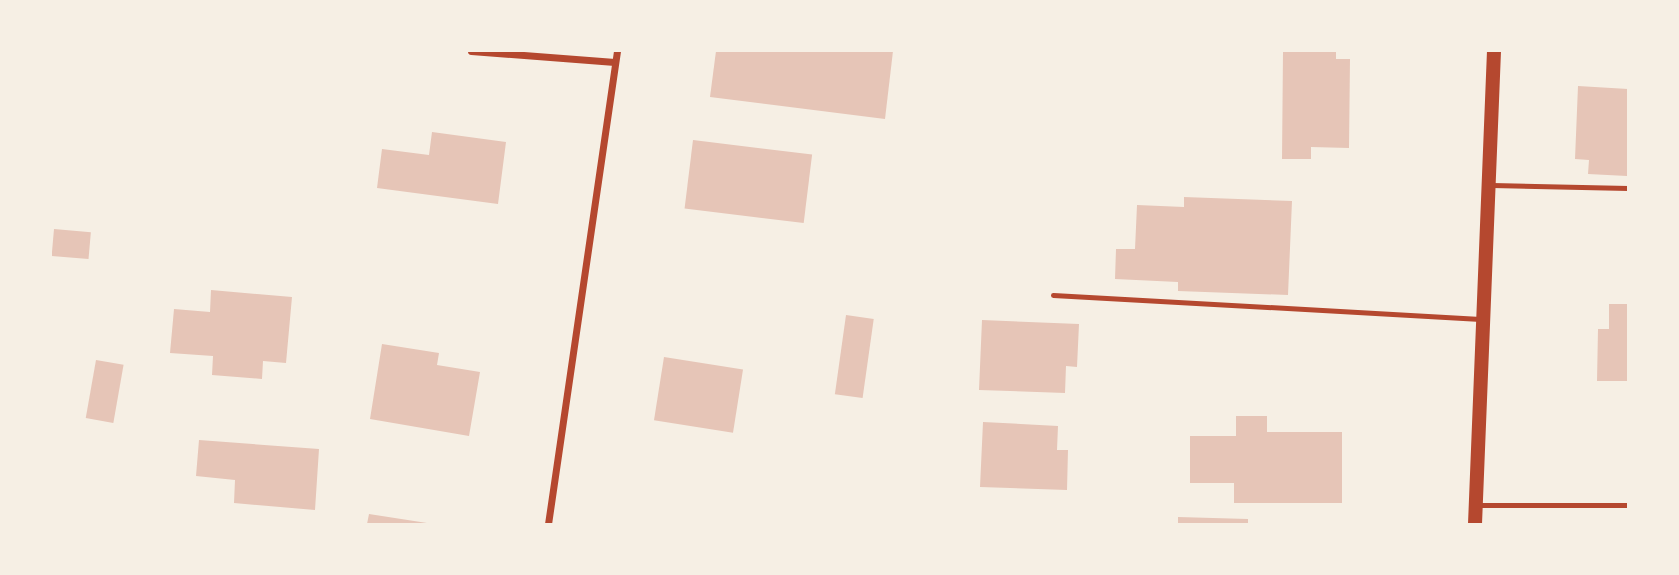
<!DOCTYPE html>
<style>
body{margin:0}
#map{position:relative;width:1679px;height:575px;overflow:hidden;background:#f6efe4;font-family:"Roboto Condensed",sans-serif}
div>[style]{position:absolute}
[style*='--x']{left:calc(var(--x)*1px);top:calc(var(--y)*1px);width:calc(var(--w)*1px);rotate:calc(var(--a)*1deg)}
.building>*{inset:0;background:#e6c5b7;transform-origin:0 0}
.service>*{height:5px;margin:-2.5px;padding:0 2.5px;transform-origin:2.5px;border-radius:2.5px;background:#b5482f}
.minor>*{height:7px;margin:-3.5px;padding:0 3.5px;transform-origin:3.5px;border-radius:3.5px;background:#b5482f}
.secondary>*{height:14px;margin:-7px;padding:0 7px;transform-origin:7px;border-radius:7px;background:#b5482f}
span{translate:-50% -50%;white-space:nowrap;text-align:center;line-height:1.15;-webkit-text-stroke:5px #f6efe4;paint-order:stroke}
.frame{position:absolute;inset:0;border:52px solid #f6efe4;pointer-events:none}
</style>
<div id="map">
<div class="building">
<div style="clip-path:polygon(716px 51px,893px 51px,885px 119px,710px 97px)"></div>
<div style="clip-path:polygon(1283px 51px,1336px 51px,1336px 59px,1350px 59px,1349px 148px,1311px 147px,1311px 159px,1282px 159px)"></div>
<div style="clip-path:polygon(1578px 86px,1628px 89px,1627px 176px,1588px 174px,1589px 160px,1575px 159px)"></div>
<div style="clip-path:polygon(432px 132px,506px 142px,498px 204px,377px 188px,382px 149px,429px 155px)"></div>
<div style="left:693px;top:140px;width:120px;height:69px;rotate:7deg"></div>
<div style="clip-path:polygon(1184px 197px,1292px 201px,1288px 295px,1178px 291px,1178px 282px,1115px 279px,1116px 249px,1135px 249px,1137px 205px,1184px 207px)"></div>
<div style="left:54px;top:229px;width:37px;height:27px;rotate:5deg"></div>
<div style="clip-path:polygon(211px 290px,292px 297px,286px 363px,263px 361px,262px 379px,212px 375px,213px 356px,170px 353px,174px 309px,210px 312px)"></div>
<div style="clip-path:polygon(1609px 304px,1628px 304px,1628px 381px,1597px 381px,1598px 329px,1609px 329px)"></div>
<div style="left:846px;top:315px;width:28px;height:80px;rotate:8deg"></div>
<div style="clip-path:polygon(982px 320px,1079px 324px,1077px 367px,1066px 366px,1065px 393px,979px 390px)"></div>
<div style="clip-path:polygon(382px 344px,439px 353px,437px 365px,480px 372px,469px 436px,370px 419px)"></div>
<div style="left:664px;top:357px;width:80px;height:64px;rotate:9deg"></div>
<div style="left:96px;top:360px;width:28px;height:59px;rotate:10deg"></div>
<div style="clip-path:polygon(1236px 416px,1267px 416px,1267px 432px,1342px 432px,1342px 503px,1234px 503px,1234px 483px,1190px 483px,1190px 436px,1236px 436px)"></div>
<div style="clip-path:polygon(983px 422px,1058px 426px,1057px 450px,1068px 450px,1067px 490px,980px 487px)"></div>
<div style="clip-path:polygon(199px 440px,319px 449px,315px 510px,234px 503px,235px 480px,196px 476px)"></div>
<div style="clip-path:polygon(369px 514px,427px 523px,427px 524px,367px 524px)"></div>
<div style="clip-path:polygon(1178px 517px,1248px 519px,1248px 524px,1178px 524px)"></div>
</div>
<div class="service">
<div style="--x:1492;--y:185;--w:136;--a:1.3"></div>
<div style="--x:1053;--y:295;--w:428;--a:3.2"></div>
<div style="--x:1477;--y:505;--w:151;--a:0"></div>
</div>
<div class="minor">
<div style="--x:471;--y:51;--w:144;--a:4.4"></div>
<div style="--x:548;--y:524;--w:478;--a:-81.7"></div>
</div>
<div class="secondary">
<div style="--x:1475;--y:524;--w:473;--a:-87.7"></div>
</div>
<div class="frame"></div>
</div>
